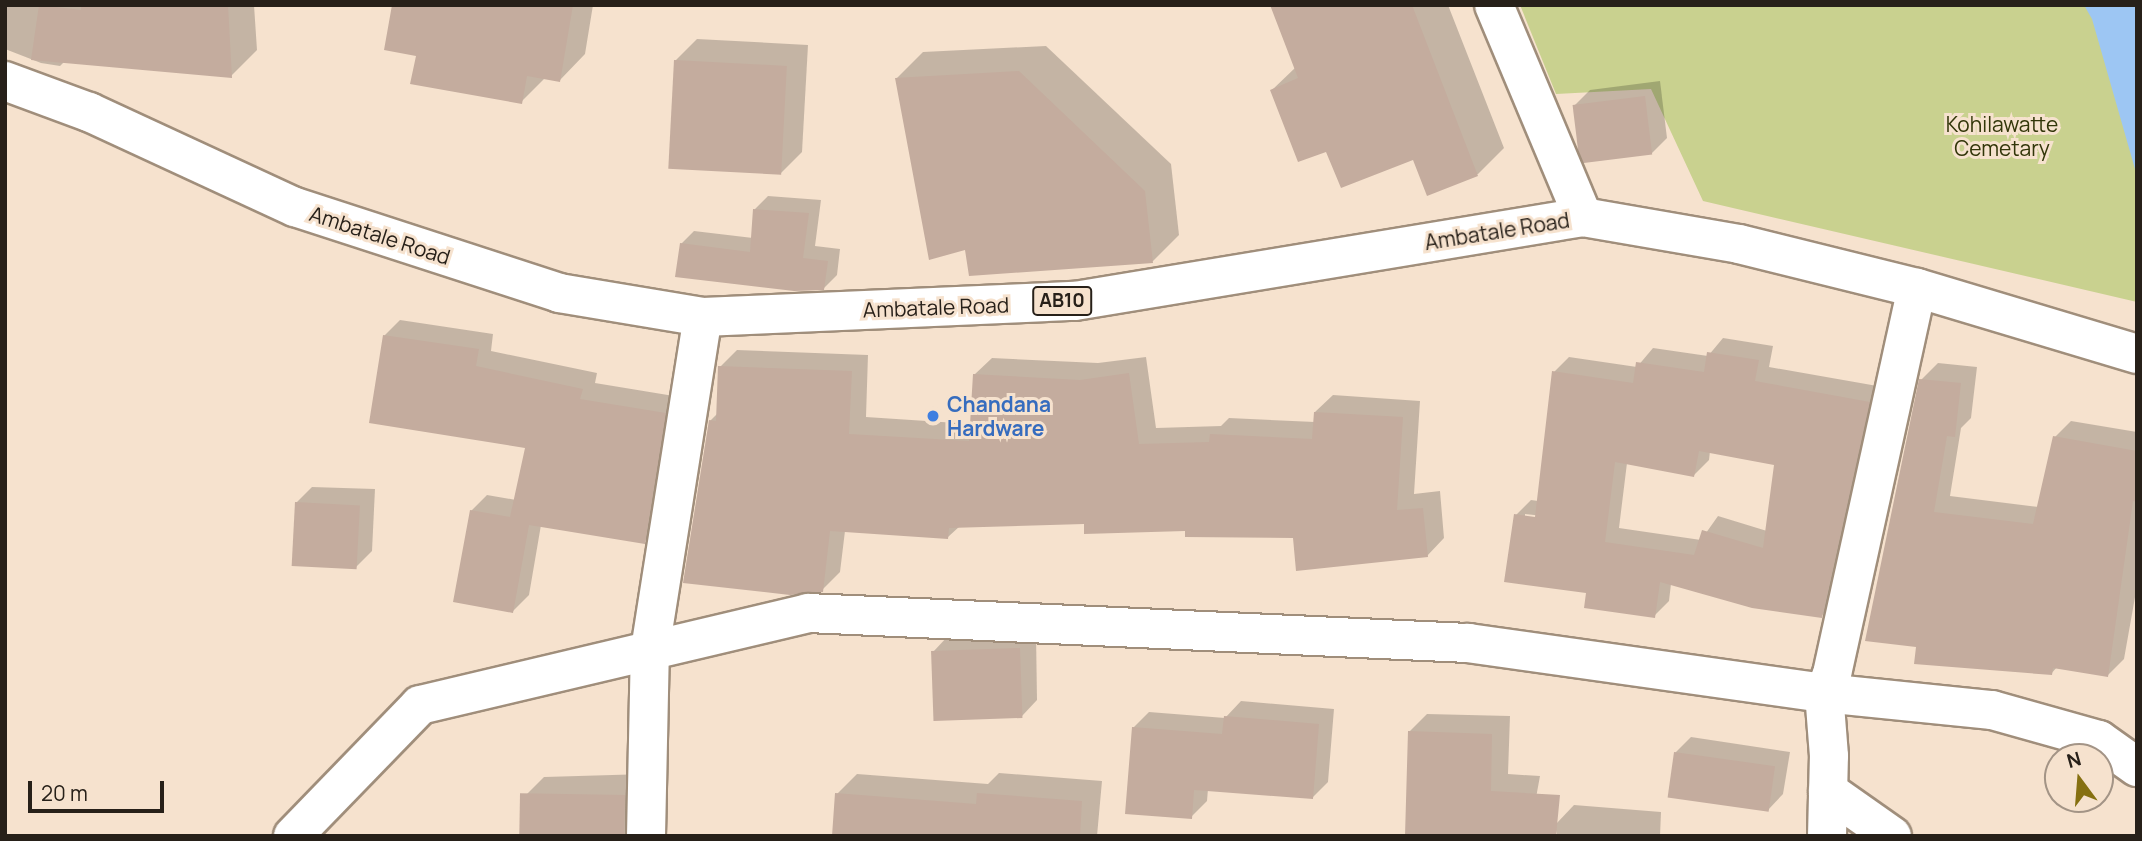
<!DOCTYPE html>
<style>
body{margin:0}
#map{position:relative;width:2142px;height:841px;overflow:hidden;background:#f6e2ce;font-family:Manrope,sans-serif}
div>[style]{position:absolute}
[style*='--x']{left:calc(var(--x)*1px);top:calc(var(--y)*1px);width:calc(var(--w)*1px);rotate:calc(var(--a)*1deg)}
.green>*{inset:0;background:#c9d18f}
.water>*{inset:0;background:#9dc6f3}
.shadow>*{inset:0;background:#0003}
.building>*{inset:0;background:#c4ac9e;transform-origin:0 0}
.roads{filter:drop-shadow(2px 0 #a08e7b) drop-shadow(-2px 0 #a08e7b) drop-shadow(0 2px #a08e7b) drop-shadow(0 -2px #a08e7b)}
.minor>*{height:38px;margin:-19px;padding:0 19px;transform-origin:19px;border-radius:19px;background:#fff}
.major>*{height:38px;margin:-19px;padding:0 19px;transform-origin:19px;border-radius:19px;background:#fff}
.dots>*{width:19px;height:19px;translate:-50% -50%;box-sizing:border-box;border:4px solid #f6e2ce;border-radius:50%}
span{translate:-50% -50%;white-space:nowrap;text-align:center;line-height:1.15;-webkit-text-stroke:6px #f6e2ce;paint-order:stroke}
.shield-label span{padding:2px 5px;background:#f6e2ce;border:2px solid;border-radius:5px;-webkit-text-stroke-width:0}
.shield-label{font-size:19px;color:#272019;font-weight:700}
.park-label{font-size:21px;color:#323609}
.street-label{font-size:21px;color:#272019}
.shop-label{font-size:21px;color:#366cbe;font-weight:700}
.left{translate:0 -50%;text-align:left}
.frame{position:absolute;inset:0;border:7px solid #272019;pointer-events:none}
.north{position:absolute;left:2044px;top:743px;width:70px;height:70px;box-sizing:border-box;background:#f6e2ce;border:2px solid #a39486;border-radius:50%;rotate:344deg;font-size:19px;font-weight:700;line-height:28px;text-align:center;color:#272019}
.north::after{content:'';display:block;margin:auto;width:24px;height:32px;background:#867011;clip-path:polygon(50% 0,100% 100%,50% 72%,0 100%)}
.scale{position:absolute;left:28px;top:781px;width:136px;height:32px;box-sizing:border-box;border:4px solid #272019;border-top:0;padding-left:9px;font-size:21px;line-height:24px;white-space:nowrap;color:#272019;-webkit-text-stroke:5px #f6e2ce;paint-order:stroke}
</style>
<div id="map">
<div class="green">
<div style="clip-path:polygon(1520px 5px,2099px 5px,2137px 126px,2137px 302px,1703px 201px,1651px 89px,1556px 94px)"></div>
</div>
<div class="water">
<div style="clip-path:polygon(2084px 5px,2137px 5px,2137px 176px,2092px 19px)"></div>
</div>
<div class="shadow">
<div style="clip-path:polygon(5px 5px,254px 5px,257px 50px,231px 76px,65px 61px,60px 66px,41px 63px,5px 49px)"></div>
<div style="clip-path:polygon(393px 5px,593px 5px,585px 54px,560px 80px,546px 77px,521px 102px,418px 54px)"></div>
<div style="clip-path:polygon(1272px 5px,1448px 5px,1504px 148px,1478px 174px,1428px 194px,1414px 158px,1327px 150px,1272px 90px,1296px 67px)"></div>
<div style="clip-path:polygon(697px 39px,808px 45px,802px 152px,780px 174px,675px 61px)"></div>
<div style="clip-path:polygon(1046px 46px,1171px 164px,1179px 235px,1153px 261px,967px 248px,897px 78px,923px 52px)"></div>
<div style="clip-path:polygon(1660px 81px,1667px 138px,1651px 154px,1575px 105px,1590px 90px)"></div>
<div style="clip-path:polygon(768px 196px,821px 200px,815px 246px,840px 249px,837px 275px,824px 288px,681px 244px,694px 231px,753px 238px,755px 209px)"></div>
<div style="clip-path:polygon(400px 320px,493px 334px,491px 351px,597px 373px,595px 383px,680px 397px,660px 526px,644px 542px,541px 525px,529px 595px,513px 611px,471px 511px,487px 495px,516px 500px,527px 446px,384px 336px)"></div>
<div style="clip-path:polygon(evenodd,1723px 338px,1773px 346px,1769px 367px,1883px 387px,1836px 601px,1821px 616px,1671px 584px,1669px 601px,1654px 616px,1588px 592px,1516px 515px,1531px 500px,1538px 501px,1554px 372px,1569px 357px,1637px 367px,1653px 348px,1708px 356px,1723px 338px,1710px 451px,1776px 463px,1767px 531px,1718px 516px,1701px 540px,1619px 528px,1627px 463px,1694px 475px,1709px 460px,1710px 451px,1723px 338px,1525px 514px,1543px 516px,1543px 520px,1525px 517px,1525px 514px)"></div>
<div style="clip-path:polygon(737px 350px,868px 355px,866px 417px,972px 424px,974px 375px,992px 358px,1098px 363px,1146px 357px,1156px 428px,1221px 426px,1229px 418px,1315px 422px,1315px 412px,1333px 395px,1420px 401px,1414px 494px,1440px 491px,1444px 538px,1427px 556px,1295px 536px,1086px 522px,960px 526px,948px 537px,845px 531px,840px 572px,822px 590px,710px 421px,718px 413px,720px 367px)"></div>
<div style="clip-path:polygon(1938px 363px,1977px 367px,1971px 418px,1961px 428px,1950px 496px,2039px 507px,2055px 437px,2071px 421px,2137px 432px,2137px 586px,2124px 659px,2108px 675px,2057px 667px,2051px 674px,1916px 662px,1921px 380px)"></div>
<div style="clip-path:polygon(312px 487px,375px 489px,372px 551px,356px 567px,296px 503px)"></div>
<div style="clip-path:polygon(1036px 633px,1037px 700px,1022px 716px,933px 652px,948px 636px)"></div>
<div style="clip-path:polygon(1241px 701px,1334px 709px,1328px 782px,1312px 798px,1208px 789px,1207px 801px,1191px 817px,1133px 728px,1149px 712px,1225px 718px)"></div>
<div style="clip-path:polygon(1427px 714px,1510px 716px,1508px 774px,1540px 776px,1529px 836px,1409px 732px)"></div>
<div style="clip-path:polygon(1691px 737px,1790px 752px,1783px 794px,1768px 810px,1675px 753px)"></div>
<div style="clip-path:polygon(999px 773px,1102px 781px,1097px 836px,833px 836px,837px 794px,857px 774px,988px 784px)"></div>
<div style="clip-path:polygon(646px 774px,648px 836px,523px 836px,522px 799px,544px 777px)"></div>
<div style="clip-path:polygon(1574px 805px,1661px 812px,1660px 836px,1557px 836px,1555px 825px)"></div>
</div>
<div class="building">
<div style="clip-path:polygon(39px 5px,81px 10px,81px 5px,228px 5px,232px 78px,31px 60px)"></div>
<div style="clip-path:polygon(392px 5px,573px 5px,560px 82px,527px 76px,522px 104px,410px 84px,416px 56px,384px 50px)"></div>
<div style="clip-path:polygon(1270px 5px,1412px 5px,1478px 176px,1427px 196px,1413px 160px,1341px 188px,1326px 152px,1298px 162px,1270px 90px,1298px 78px)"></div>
<div style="left:674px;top:60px;width:113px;height:109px;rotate:3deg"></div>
<div style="clip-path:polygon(1019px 71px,1145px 191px,1153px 263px,969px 276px,965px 250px,929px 260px,895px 78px)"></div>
<div style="left:1645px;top:96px;width:59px;height:73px;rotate:83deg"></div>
<div style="clip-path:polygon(753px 209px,809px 213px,803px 258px,828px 261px,824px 290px,794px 291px,675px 277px,680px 243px,750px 252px)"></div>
<div style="clip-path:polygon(383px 335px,479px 349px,476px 366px,583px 389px,580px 399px,666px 413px,645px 544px,529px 525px,513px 613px,453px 602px,470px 510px,510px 517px,525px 448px,369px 423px)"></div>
<div style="clip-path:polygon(evenodd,1707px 352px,1759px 360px,1755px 381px,1870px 402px,1822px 618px,1752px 608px,1660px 582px,1655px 618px,1584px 608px,1586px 593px,1504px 582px,1514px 514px,1535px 517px,1552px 371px,1633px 383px,1636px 362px,1704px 372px,1707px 352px,1699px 451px,1774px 465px,1763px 548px,1702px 530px,1694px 555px,1605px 542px,1615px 462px,1694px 477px,1699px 451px)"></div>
<div style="clip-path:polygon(718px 366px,852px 371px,849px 434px,969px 441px,973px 374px,1080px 380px,1129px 373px,1139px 444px,1209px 442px,1210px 434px,1312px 439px,1314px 412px,1403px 417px,1397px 510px,1423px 508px,1428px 557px,1296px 571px,1293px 538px,1185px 537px,1185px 531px,1084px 534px,1084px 524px,949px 528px,948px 539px,830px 531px,823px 592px,790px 595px,683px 583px,709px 420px,716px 421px)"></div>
<div style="clip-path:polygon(1919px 379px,1961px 383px,1955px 437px,1947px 436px,1934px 512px,2033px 524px,2053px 436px,2137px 451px,2137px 502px,2133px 501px,2108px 677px,2053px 668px,2052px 675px,1914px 664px,1916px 647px,1865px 641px)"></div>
<div style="left:295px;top:502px;width:65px;height:64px;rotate:3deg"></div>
<div style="left:1020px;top:648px;width:70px;height:89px;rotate:88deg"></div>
<div style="clip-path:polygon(1224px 716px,1319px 724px,1313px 799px,1194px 790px,1192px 819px,1125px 814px,1132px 727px,1222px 734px)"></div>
<div style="clip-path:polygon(1408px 731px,1492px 734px,1491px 791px,1560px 795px,1556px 836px,1405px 836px)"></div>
<div style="left:1674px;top:752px;width:102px;height:46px;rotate:8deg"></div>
<div style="clip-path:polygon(835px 793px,976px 804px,977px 793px,1082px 801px,1080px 836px,832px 836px)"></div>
<div style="left:625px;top:795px;width:41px;height:105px;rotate:91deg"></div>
</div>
<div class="roads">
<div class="minor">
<div style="--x:1494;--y:5;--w:230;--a:67.2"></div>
<div style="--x:1828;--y:791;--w:78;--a:35.1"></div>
<div style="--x:293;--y:836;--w:182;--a:-45.9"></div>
<div style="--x:420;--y:705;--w:399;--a:-13.3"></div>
<div style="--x:808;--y:613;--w:661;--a:2.6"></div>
<div style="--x:1468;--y:643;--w:359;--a:8"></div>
<div style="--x:1824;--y:693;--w:169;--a:5.8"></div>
<div style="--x:1992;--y:710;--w:111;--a:15.7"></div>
<div style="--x:2099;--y:740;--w:47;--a:35.4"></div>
<div style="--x:646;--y:836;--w:186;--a:-88.8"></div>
<div style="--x:650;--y:650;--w:337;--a:-81"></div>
<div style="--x:1827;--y:836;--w:80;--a:-88.6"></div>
<div style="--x:1829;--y:756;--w:63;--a:-94.5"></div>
<div style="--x:1824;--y:693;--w:21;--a:-67"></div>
<div style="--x:1832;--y:674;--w:395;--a:-77.6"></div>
</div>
<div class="major">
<div style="--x:5;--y:81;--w:90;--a:20.3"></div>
<div style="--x:89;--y:112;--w:227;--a:24.8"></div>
<div style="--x:295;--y:207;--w:278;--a:18"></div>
<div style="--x:559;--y:293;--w:146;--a:9.5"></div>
<div style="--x:703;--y:317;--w:372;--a:-2.5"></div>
<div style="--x:1075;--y:301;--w:515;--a:-9.39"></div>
<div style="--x:1583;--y:217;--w:158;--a:9.8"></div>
<div style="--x:1739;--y:244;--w:183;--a:13.9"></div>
<div style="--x:1917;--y:288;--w:230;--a:16.7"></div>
</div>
</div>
<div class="dots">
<div style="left:933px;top:416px;background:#3f7fe0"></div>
</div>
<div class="shield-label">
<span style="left:1062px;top:301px">AB10</span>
</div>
<div class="park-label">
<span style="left:2002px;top:136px">Kohilawatte<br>Cemetary</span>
</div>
<div class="street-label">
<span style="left:1497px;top:231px;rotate:-9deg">Ambatale Road</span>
<span style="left:380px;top:235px;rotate:18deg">Ambatale Road</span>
<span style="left:936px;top:307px;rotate:-2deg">Ambatale Road</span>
</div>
<div class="shop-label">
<span class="left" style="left:947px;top:416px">Chandana<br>Hardware</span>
</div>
<div class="frame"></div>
<div class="north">N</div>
<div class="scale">20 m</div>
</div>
